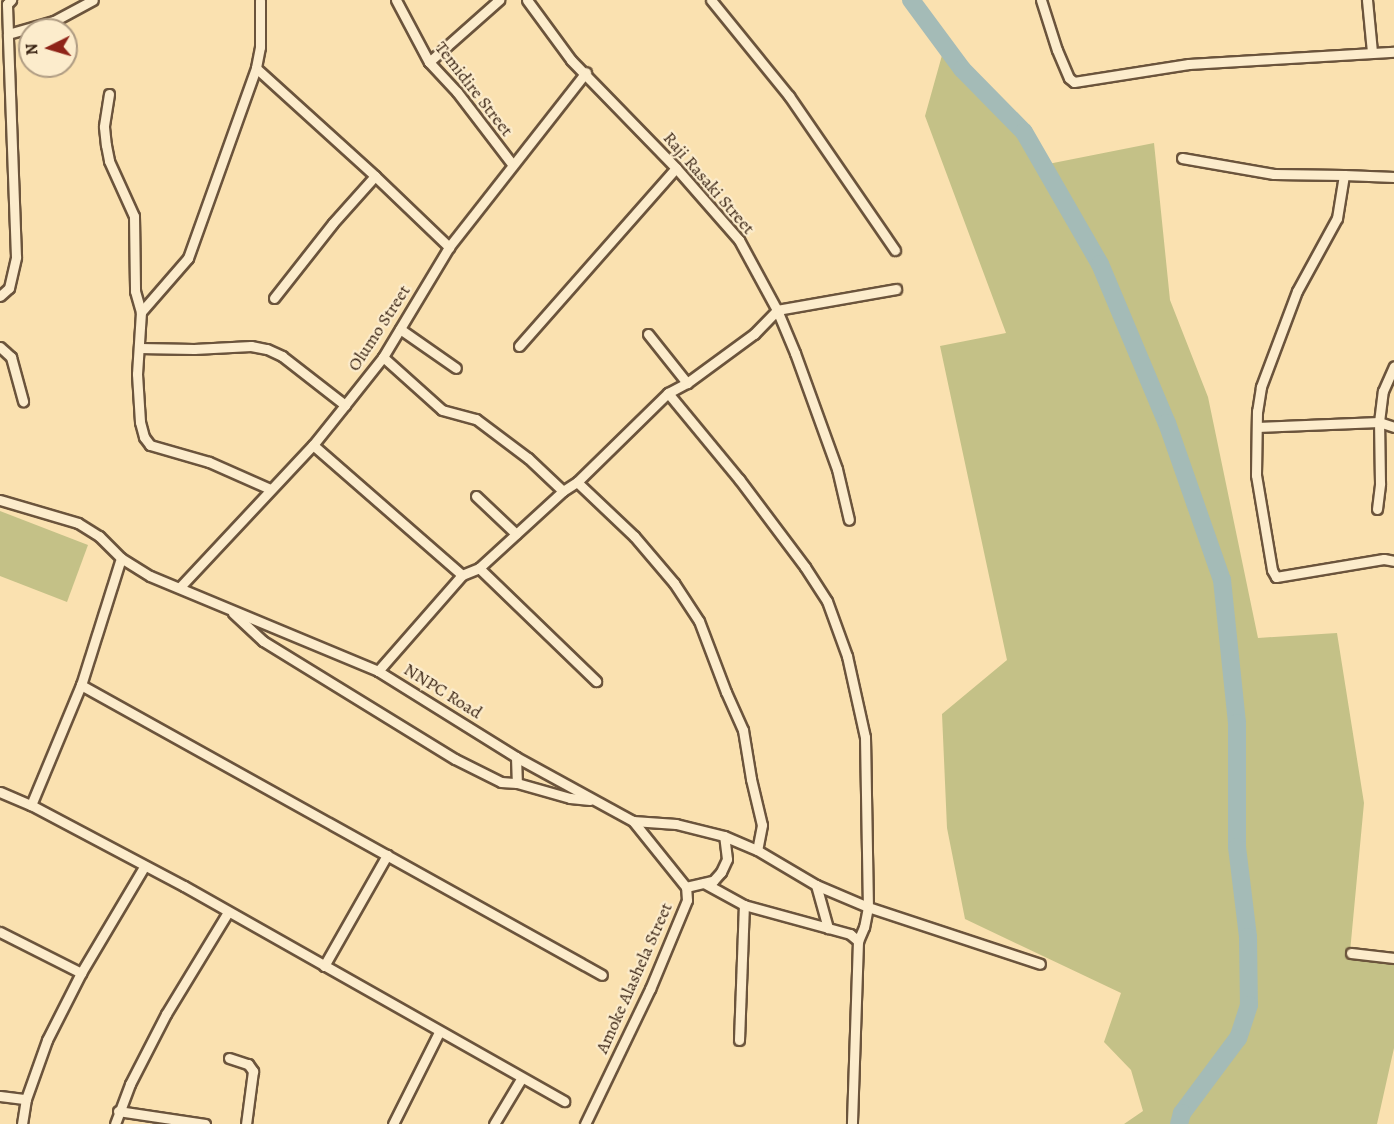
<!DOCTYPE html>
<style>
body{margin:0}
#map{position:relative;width:1394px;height:1124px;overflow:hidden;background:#fae1b0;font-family:Alegreya,serif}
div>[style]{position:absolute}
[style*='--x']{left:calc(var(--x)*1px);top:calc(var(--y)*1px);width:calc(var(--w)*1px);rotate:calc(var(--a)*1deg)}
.green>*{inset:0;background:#c4c187}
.river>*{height:18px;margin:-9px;padding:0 9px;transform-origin:9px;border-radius:9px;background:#a4bbb7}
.roads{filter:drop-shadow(2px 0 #6b543c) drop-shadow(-2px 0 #6b543c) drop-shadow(0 2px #6b543c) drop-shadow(0 -2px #6b543c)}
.street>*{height:9px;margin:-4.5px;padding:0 4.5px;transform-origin:4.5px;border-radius:4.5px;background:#fceccc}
span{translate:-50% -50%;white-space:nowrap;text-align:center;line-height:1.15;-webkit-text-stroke:4.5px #fceccc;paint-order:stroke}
.street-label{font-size:18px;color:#3b2515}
.north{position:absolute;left:18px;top:18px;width:60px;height:60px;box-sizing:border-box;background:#fceccc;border:2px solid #af9c83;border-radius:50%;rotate:265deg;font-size:16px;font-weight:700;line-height:24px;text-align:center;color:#3b2515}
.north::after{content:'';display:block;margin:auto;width:21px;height:27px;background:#8f2418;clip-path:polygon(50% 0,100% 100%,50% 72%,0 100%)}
</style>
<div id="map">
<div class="green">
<div style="clip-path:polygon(946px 41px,1043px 165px,1154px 143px,1170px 300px,1208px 397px,1258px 638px,1337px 633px,1364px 803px,1350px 952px,1394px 962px,1394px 1048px,1377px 1124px,1124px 1124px,1143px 1111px,1131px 1070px,1104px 1042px,1121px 993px,965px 919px,947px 828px,942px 714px,1007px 660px,940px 346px,1006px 333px,925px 116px)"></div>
<div style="clip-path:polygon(0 511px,88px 545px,67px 602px,0 576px)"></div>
</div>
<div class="river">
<div style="--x:911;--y:0;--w:86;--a:53.5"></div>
<div style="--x:962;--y:69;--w:88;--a:45.5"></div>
<div style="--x:1024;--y:132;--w:152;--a:60.1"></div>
<div style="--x:1100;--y:264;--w:173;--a:67.2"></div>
<div style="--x:1167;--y:423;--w:166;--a:70.7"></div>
<div style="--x:1222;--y:580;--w:144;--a:84"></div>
<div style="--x:1237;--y:723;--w:124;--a:90"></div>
<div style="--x:1237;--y:847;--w:91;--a:83"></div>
<div style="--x:1248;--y:937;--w:68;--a:89.2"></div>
<div style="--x:1249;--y:1005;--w:35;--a:108"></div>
<div style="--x:1238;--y:1038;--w:94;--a:126.7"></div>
<div style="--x:1182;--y:1113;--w:11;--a:105"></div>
</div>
<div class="roads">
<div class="street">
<div style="--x:260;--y:0;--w:47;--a:90"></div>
<div style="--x:260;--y:47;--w:21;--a:101"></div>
<div style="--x:256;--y:68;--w:202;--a:109.7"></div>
<div style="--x:188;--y:258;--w:72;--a:131"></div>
<div style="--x:141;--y:312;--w:62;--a:93.7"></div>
<div style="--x:137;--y:374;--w:48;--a:86.4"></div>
<div style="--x:140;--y:422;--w:16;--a:75"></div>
<div style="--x:144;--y:437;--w:10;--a:53"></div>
<div style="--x:150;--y:445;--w:61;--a:16.1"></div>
<div style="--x:209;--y:462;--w:67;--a:23.9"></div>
<div style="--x:396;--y:0;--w:70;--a:62"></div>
<div style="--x:429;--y:62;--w:41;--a:47"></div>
<div style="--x:457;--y:92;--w:91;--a:52.6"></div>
<div style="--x:527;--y:0;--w:74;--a:53.7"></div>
<div style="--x:571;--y:60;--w:151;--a:45.8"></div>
<div style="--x:676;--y:168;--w:96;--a:48.8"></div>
<div style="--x:739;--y:240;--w:80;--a:61.5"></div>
<div style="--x:777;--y:310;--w:47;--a:67.3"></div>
<div style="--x:795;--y:353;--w:123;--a:70.1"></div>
<div style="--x:837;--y:469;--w:52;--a:76.8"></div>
<div style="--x:711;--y:0;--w:124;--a:50.9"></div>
<div style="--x:789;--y:96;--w:187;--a:55.5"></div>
<div style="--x:1041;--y:0;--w:52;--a:72.3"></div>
<div style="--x:1057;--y:50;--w:30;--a:67"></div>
<div style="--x:1069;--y:78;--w:6;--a:39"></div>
<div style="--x:1074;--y:82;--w:116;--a:-8.9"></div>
<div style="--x:1189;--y:64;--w:205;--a:-3.4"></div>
<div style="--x:1367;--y:0;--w:52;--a:84.5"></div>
<div style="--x:8;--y:34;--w:30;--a:-92"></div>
<div style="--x:7;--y:4;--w:6;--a:-45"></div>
<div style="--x:429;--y:62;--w:94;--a:-41.5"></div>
<div style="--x:256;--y:68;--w:161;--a:42.2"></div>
<div style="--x:375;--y:176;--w:103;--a:43.8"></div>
<div style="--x:109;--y:94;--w:33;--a:99"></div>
<div style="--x:104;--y:127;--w:18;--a:84"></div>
<div style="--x:106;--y:145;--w:16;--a:79"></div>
<div style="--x:109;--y:161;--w:60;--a:65.6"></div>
<div style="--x:134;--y:216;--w:75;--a:89.2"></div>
<div style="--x:135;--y:291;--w:22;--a:74"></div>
<div style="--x:1182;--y:158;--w:93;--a:9.9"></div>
<div style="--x:1274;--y:174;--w:70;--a:0.8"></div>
<div style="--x:1394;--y:177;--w:50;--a:-177.7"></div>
<div style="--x:1344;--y:175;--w:44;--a:99.2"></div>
<div style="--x:1337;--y:218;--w:83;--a:118.7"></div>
<div style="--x:1297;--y:291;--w:103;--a:110.6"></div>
<div style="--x:1261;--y:387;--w:24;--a:99"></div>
<div style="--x:1257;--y:411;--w:64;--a:90.9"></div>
<div style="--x:1256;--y:475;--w:96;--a:80.4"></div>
<div style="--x:1272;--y:570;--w:8;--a:60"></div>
<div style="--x:1276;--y:577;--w:109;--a:-9.5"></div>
<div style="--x:1384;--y:559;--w:10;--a:11"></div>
<div style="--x:0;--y:296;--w:12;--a:-42"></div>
<div style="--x:9;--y:288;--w:32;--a:-77"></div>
<div style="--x:16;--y:257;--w:223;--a:-92.1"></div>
<div style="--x:8;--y:34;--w:48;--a:-15.8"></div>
<div style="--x:54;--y:21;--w:44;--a:-28.3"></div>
<div style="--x:274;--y:298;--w:95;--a:-51.8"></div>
<div style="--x:333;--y:223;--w:63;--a:-48.2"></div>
<div style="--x:400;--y:329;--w:68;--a:34.9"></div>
<div style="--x:648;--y:334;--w:63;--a:51.5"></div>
<div style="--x:519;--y:346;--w:237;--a:-48.6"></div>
<div style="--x:0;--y:347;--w:15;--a:42"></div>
<div style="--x:11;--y:357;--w:46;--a:74.7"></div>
<div style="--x:139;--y:348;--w:55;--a:1"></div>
<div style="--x:194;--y:349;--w:57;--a:-3"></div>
<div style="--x:251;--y:346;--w:16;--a:11"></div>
<div style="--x:267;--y:349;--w:17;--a:25"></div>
<div style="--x:282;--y:356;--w:80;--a:37.9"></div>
<div style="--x:383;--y:357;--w:79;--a:41.9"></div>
<div style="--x:442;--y:410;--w:35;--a:15"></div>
<div style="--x:476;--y:419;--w:65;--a:36.9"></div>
<div style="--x:528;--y:458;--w:48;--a:43.3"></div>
<div style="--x:668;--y:393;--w:112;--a:50.5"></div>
<div style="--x:739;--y:479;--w:110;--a:53.1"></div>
<div style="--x:805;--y:567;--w:40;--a:57.1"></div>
<div style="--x:827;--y:601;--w:59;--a:70"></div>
<div style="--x:847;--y:656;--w:83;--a:77.5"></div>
<div style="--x:865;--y:737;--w:170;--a:89"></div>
<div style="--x:868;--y:907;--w:20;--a:101"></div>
<div style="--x:864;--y:927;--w:15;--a:113"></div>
<div style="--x:858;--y:941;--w:183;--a:91.9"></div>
<div style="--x:1257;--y:427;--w:122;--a:-2.3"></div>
<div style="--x:1379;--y:422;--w:16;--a:18"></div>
<div style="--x:313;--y:445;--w:198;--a:41.1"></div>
<div style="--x:577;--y:482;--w:79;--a:43.5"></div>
<div style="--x:634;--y:536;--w:62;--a:49.6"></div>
<div style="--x:674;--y:583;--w:45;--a:56.7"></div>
<div style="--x:699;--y:621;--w:76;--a:69.2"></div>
<div style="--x:726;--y:692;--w:42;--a:65.9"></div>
<div style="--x:743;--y:730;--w:50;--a:80.7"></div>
<div style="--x:751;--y:779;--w:47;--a:76.6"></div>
<div style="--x:762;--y:825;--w:25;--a:101"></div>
<div style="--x:476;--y:496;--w:55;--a:43.5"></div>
<div style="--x:0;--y:500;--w:81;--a:16.4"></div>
<div style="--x:78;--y:523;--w:25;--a:32"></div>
<div style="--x:99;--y:536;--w:31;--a:45"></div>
<div style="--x:121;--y:558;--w:34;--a:32"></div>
<div style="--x:150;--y:576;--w:247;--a:22.6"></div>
<div style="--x:378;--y:671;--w:163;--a:31.9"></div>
<div style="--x:516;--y:757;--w:133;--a:28.7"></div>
<div style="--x:633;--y:821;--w:43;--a:4"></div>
<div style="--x:676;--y:824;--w:49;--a:14"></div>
<div style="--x:724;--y:836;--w:36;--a:23"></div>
<div style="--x:757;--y:850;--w:69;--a:30.7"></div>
<div style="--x:816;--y:885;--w:56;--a:22.9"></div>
<div style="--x:868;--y:907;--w:181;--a:18.3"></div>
<div style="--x:1377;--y:509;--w:26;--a:-83"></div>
<div style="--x:1380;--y:483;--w:61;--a:-90.9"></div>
<div style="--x:1379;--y:422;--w:31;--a:-83"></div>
<div style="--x:1383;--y:391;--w:27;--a:-66"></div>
<div style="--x:479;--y:568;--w:163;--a:44"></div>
<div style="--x:180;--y:587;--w:195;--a:-46.9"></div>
<div style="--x:313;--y:445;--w:51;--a:-51.3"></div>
<div style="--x:345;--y:405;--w:61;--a:-51.6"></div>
<div style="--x:383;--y:357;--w:128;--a:-59"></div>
<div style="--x:449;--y:247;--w:222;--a:-51.9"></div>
<div style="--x:233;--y:613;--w:41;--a:43"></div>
<div style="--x:263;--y:641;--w:225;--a:31.6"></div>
<div style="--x:455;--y:759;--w:51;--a:26.6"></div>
<div style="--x:501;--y:782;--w:16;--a:4"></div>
<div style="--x:517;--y:783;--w:55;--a:15.8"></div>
<div style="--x:570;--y:798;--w:20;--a:6"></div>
<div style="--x:378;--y:671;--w:128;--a:-48.8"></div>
<div style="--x:462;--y:575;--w:18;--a:-22"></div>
<div style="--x:479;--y:568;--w:114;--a:-42.5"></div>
<div style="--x:563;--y:491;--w:17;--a:-33"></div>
<div style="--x:577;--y:482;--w:127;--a:-44.4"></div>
<div style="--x:668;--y:393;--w:21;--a:-28"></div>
<div style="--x:687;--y:383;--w:83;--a:-36.2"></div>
<div style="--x:754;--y:334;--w:33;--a:-46"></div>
<div style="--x:777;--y:310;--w:121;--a:-10"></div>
<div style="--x:81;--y:685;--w:596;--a:29.1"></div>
<div style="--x:516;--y:757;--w:26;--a:88"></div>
<div style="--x:0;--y:792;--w:34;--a:23"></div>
<div style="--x:31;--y:805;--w:173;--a:27.9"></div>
<div style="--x:184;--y:886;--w:437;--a:29.5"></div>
<div style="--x:31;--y:805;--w:130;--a:-67.4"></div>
<div style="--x:81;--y:685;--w:133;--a:-72.5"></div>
<div style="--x:704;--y:883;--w:46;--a:28.8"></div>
<div style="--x:744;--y:905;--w:110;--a:15.3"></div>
<div style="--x:850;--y:934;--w:11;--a:41"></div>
<div style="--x:816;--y:885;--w:45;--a:74.4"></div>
<div style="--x:686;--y:887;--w:28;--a:-13"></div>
<div style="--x:713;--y:881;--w:12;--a:-48"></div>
<div style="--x:721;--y:872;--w:14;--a:-65"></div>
<div style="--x:727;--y:859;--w:23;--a:-97"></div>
<div style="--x:0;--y:932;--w:91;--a:26.8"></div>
<div style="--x:1351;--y:953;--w:43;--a:6.6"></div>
<div style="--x:324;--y:966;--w:128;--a:-60.4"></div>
<div style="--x:739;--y:1040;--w:135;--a:-87.9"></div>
<div style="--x:229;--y:1058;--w:20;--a:18"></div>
<div style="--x:248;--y:1064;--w:9;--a:54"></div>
<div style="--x:253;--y:1071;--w:53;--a:97.5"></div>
<div style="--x:0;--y:1096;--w:26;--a:7"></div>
<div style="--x:118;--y:1111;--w:88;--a:8.5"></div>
<div style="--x:22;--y:1124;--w:25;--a:-81"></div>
<div style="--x:26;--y:1099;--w:63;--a:-70.4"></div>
<div style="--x:47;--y:1040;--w:75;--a:-63.1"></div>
<div style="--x:81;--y:973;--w:123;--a:-59.3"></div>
<div style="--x:115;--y:1124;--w:43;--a:-69.4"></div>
<div style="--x:130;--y:1084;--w:79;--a:-62.8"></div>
<div style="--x:166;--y:1014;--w:119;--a:-58.7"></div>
<div style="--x:393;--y:1124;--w:103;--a:-63.4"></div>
<div style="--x:494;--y:1124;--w:52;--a:-59"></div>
<div style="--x:585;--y:1124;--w:150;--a:-64.3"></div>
<div style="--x:650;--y:989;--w:96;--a:-67.4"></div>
<div style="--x:687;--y:900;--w:13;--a:-94"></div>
<div style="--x:686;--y:887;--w:85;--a:-128.8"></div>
</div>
</div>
<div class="street-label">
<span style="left:474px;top:89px;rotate:52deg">Temidire Street</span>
<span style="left:709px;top:183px;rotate:49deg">Raji Rasaki Street</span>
<span style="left:379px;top:328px;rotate:-57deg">Olumo Street</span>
<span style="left:443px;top:691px;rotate:32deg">NNPC Road</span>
<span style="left:634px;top:978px;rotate:-66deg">Amoke Alashela Street</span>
</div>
<div class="north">N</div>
</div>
